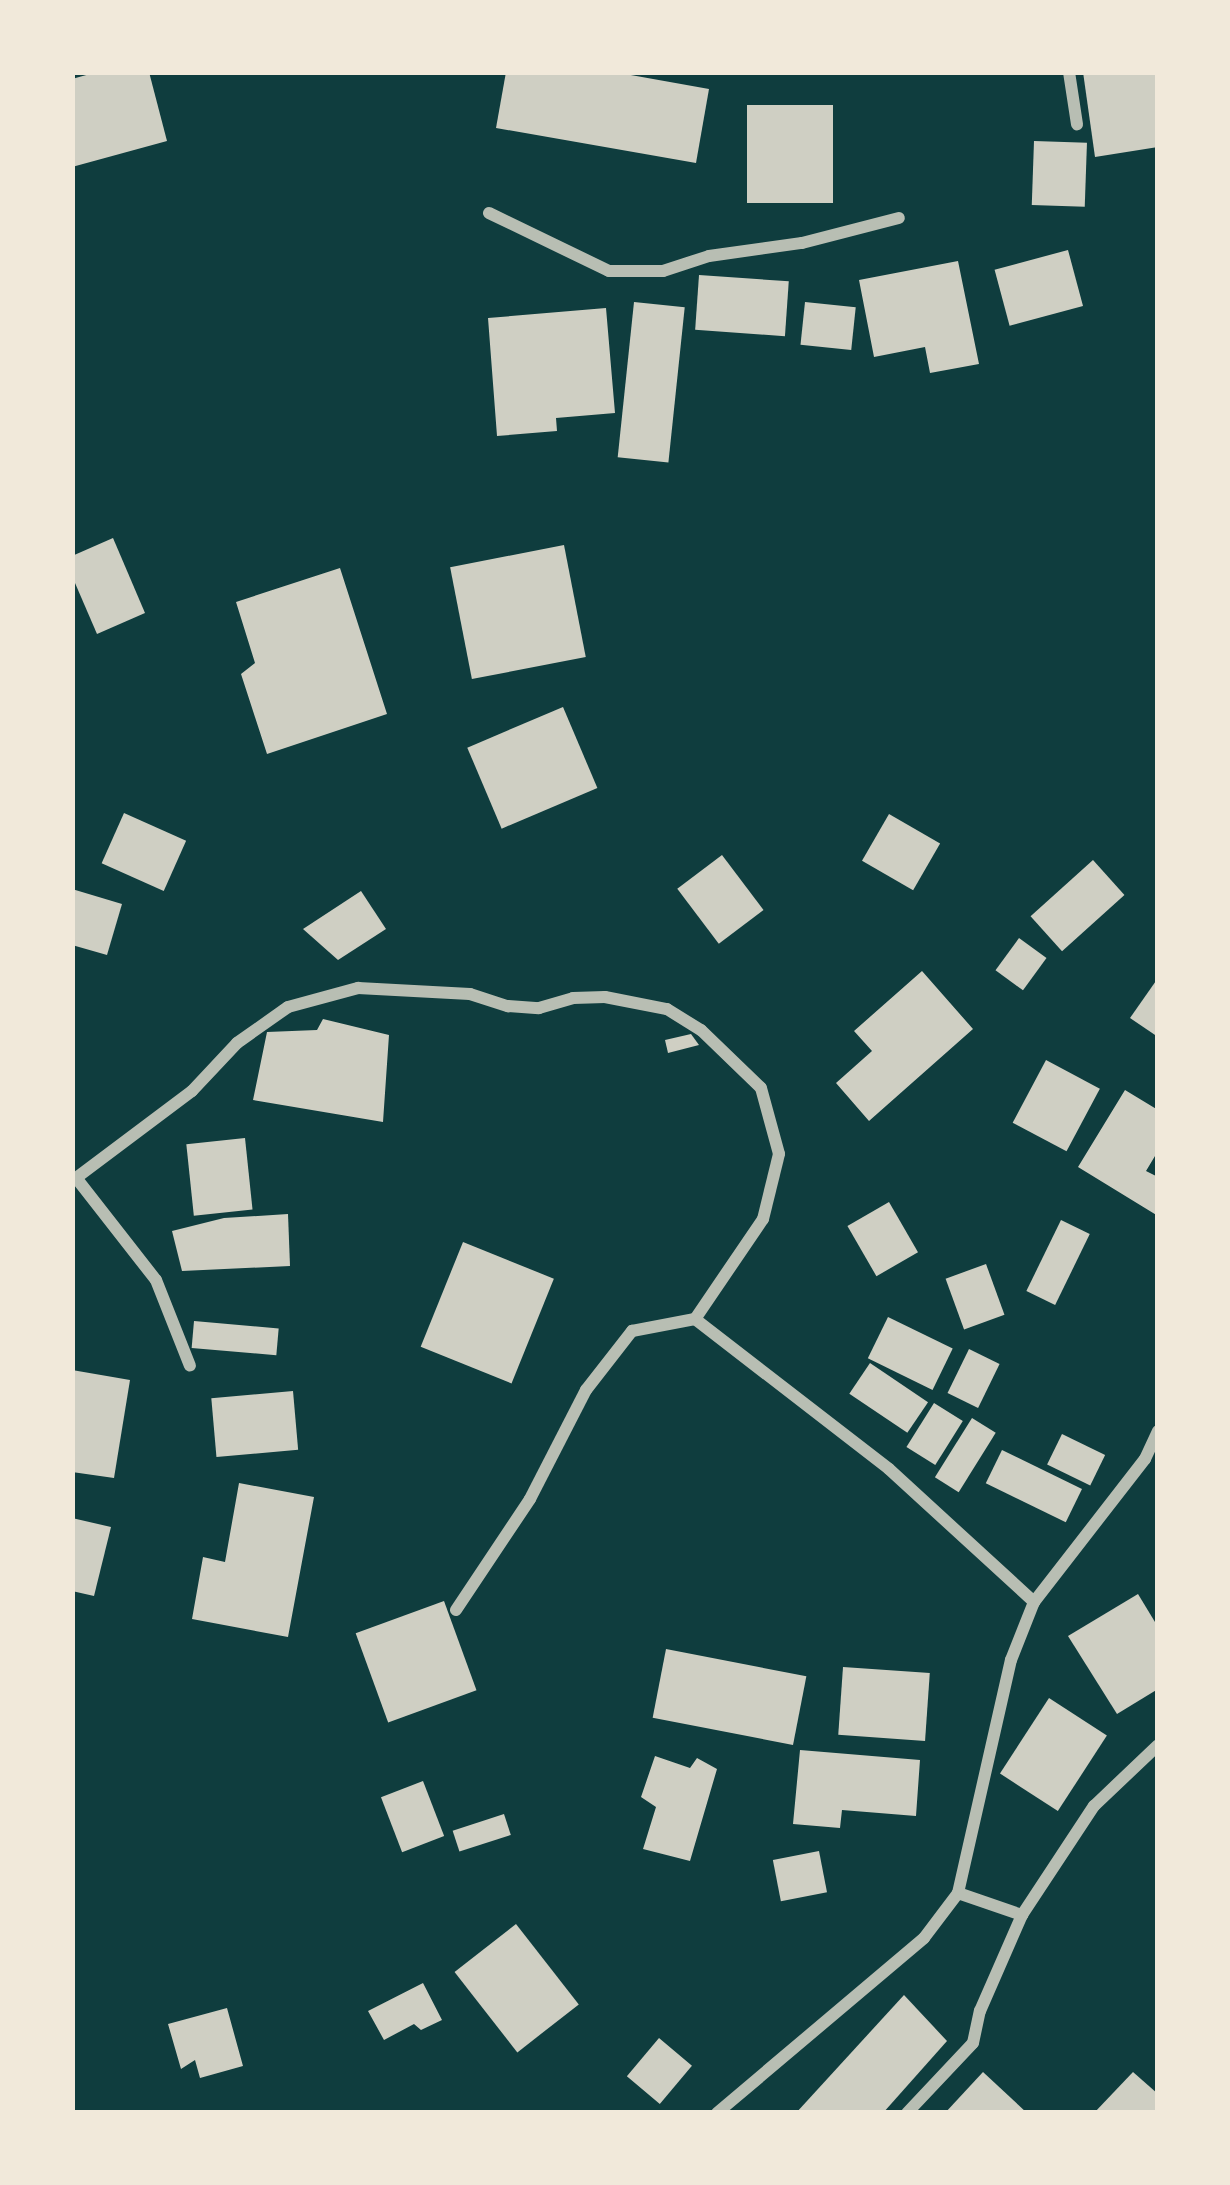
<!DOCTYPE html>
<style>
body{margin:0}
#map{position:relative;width:1230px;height:2185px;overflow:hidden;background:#0f3d3e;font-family:Georgia,serif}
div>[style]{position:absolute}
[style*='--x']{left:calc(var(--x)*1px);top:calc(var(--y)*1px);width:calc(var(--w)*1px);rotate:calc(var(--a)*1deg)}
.building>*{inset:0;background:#cfcfc3;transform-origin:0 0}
.minor>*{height:12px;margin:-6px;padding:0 6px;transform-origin:6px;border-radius:6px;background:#b8beb3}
span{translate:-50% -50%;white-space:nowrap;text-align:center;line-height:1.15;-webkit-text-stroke:12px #f1e9da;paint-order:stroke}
.frame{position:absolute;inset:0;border:75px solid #f1e9da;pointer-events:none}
</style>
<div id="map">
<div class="building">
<div style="clip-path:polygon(97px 72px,149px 72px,167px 141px,72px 167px,72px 79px)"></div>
<div style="clip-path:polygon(506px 72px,614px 72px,709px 89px,696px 163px,496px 128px)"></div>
<div style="clip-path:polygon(1083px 72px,1158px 72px,1158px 147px,1095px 157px)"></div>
<div style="left:747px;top:105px;width:86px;height:98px"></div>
<div style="left:1034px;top:141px;width:53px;height:64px;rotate:2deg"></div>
<div style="left:1068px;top:250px;width:58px;height:76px;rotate:75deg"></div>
<div style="clip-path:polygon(958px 261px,979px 364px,930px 373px,925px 347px,874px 357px,859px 280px)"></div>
<div style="left:699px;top:275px;width:90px;height:55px;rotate:4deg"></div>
<div style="left:634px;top:302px;width:51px;height:156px;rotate:6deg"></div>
<div style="left:805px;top:302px;width:51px;height:43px;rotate:6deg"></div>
<div style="clip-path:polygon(606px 308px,615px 413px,556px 418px,557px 431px,497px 436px,488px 318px)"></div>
<div style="clip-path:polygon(113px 538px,145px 613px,97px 634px,72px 576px,72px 556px)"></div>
<div style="left:564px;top:545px;width:114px;height:116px;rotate:79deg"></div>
<div style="clip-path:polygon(340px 568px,387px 714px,267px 754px,241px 674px,255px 663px,236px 602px)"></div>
<div style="left:563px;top:707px;width:88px;height:104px;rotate:67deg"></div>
<div style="left:124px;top:813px;width:68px;height:55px;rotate:24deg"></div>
<div style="left:889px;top:814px;width:59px;height:54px;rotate:30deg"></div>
<div style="left:722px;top:855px;width:69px;height:56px;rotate:53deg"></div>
<div style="left:1093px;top:860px;width:47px;height:84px;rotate:48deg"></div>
<div style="clip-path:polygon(72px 889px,122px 904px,107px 955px,72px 945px)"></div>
<div style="clip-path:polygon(361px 891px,386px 929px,338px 960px,303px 929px)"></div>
<div style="left:1019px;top:938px;width:34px;height:40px;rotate:36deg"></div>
<div style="clip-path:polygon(922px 971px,973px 1029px,869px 1121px,836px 1083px,872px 1051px,854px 1031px)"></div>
<div style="clip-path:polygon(1158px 978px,1158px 1037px,1130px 1018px)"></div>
<div style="clip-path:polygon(323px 1019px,389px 1035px,383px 1122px,253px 1100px,267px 1032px,317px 1030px)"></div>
<div style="clip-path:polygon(691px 1034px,699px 1045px,668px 1053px,665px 1040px)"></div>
<div style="left:1046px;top:1060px;width:61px;height:71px;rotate:28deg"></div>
<div style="clip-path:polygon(1125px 1090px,1158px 1110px,1158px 1151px,1146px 1171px,1158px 1177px,1158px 1216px,1078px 1167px)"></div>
<div style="left:245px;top:1138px;width:72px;height:59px;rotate:84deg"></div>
<div style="left:889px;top:1202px;width:58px;height:48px;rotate:60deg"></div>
<div style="clip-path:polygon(288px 1214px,290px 1266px,182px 1271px,172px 1231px,224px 1218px)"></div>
<div style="left:1061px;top:1220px;width:32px;height:79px;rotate:26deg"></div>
<div style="left:463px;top:1242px;width:98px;height:113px;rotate:22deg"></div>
<div style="left:986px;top:1264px;width:54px;height:43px;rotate:70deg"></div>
<div style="left:888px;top:1317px;width:72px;height:46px;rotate:26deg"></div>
<div style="left:194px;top:1321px;width:85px;height:27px;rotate:5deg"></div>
<div style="left:969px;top:1349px;width:34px;height:49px;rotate:26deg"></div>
<div style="left:870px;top:1363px;width:70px;height:37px;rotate:34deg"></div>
<div style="clip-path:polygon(72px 1370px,130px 1380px,114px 1478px,72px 1472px)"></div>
<div style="left:293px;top:1391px;width:59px;height:82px;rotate:85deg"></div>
<div style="left:934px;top:1403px;width:34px;height:52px;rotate:32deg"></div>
<div style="left:972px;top:1418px;width:28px;height:70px;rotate:32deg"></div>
<div style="left:1062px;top:1434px;width:48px;height:34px;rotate:26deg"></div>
<div style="left:1002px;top:1450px;width:89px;height:37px;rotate:26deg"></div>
<div style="clip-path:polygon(239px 1483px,314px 1497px,288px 1637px,192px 1619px,203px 1557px,225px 1562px)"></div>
<div style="clip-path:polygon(72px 1518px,111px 1527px,94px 1596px,72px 1591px)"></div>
<div style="clip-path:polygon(1138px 1594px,1158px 1627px,1158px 1689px,1117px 1714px,1068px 1636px)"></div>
<div style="left:444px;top:1601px;width:95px;height:94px;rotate:70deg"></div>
<div style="left:666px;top:1649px;width:143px;height:70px;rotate:11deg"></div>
<div style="left:843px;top:1667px;width:87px;height:68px;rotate:4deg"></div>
<div style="left:1049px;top:1698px;width:69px;height:90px;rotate:33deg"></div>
<div style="clip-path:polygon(800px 1750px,920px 1760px,916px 1816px,842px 1810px,840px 1828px,793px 1824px)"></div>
<div style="clip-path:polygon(655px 1756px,690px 1768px,697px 1758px,717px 1769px,690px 1861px,643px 1849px,656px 1807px,641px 1797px)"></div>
<div style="left:423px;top:1781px;width:59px;height:45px;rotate:69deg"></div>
<div style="left:504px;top:1814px;width:22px;height:54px;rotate:72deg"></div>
<div style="left:819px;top:1851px;width:42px;height:47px;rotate:79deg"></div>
<div style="left:516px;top:1924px;width:102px;height:78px;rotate:52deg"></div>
<div style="clip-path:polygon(423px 1983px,442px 2020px,421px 2030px,414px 2024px,384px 2040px,368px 2011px)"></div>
<div style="clip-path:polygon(904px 1995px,947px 2041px,883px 2113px,796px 2113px)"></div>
<div style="clip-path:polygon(227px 2008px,243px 2066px,200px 2078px,195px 2060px,181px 2069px,168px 2024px)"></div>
<div style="left:659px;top:2038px;width:43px;height:50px;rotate:40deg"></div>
<div style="clip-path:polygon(983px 2072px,1027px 2113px,945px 2113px)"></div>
<div style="clip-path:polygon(1133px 2072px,1158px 2094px,1158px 2113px,1094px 2113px)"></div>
</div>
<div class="minor">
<div style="--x:1069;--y:72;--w:53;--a:81.3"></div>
<div style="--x:489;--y:213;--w:133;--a:25.8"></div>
<div style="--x:609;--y:271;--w:54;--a:0"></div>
<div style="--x:663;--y:271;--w:48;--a:-18.1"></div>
<div style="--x:709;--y:256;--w:94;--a:-8"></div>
<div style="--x:802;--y:243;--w:100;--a:-14.5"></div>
<div style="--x:77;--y:1179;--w:128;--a:52"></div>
<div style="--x:156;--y:1280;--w:92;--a:68.4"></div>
<div style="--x:72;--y:1181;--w:150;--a:-36.9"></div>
<div style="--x:192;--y:1091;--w:66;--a:-46.8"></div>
<div style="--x:237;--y:1043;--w:62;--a:-35.2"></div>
<div style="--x:288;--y:1007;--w:73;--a:-15.2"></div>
<div style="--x:358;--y:988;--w:112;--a:3.1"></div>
<div style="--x:470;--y:994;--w:40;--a:18"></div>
<div style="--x:508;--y:1006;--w:31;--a:4"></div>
<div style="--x:539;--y:1008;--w:35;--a:-16"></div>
<div style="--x:573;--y:998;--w:32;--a:-2"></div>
<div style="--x:605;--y:997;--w:63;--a:11"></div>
<div style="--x:667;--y:1009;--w:40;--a:32"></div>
<div style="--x:701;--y:1030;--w:83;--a:44"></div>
<div style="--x:761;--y:1088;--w:68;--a:74.7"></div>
<div style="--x:779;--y:1154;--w:67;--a:103.8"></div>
<div style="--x:763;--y:1219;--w:121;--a:124.2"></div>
<div style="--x:456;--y:1610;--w:133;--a:-56.3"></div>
<div style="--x:530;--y:1499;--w:123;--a:-62.8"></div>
<div style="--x:586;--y:1390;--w:75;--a:-52.1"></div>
<div style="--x:632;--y:1331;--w:64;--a:-10.8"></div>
<div style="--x:695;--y:1319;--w:245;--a:37.7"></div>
<div style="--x:889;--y:1469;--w:197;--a:42.5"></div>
<div style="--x:958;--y:1893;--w:239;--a:-77.2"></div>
<div style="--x:1011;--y:1660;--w:62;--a:-68.4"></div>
<div style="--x:1034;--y:1602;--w:181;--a:-52.2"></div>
<div style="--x:1145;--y:1459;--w:31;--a:-65"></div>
<div style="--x:717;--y:2113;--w:271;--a:-40.2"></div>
<div style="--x:924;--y:1938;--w:56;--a:-52.9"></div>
<div style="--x:958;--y:1893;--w:68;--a:19"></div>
<div style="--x:1022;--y:1915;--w:131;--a:-56.6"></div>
<div style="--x:1094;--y:1806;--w:88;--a:-43.6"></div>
<div style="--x:907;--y:2113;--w:96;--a:-46.7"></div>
<div style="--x:973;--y:2043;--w:33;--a:-78"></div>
<div style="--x:980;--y:2011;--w:105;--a:-66.4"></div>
</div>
<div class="frame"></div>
</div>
